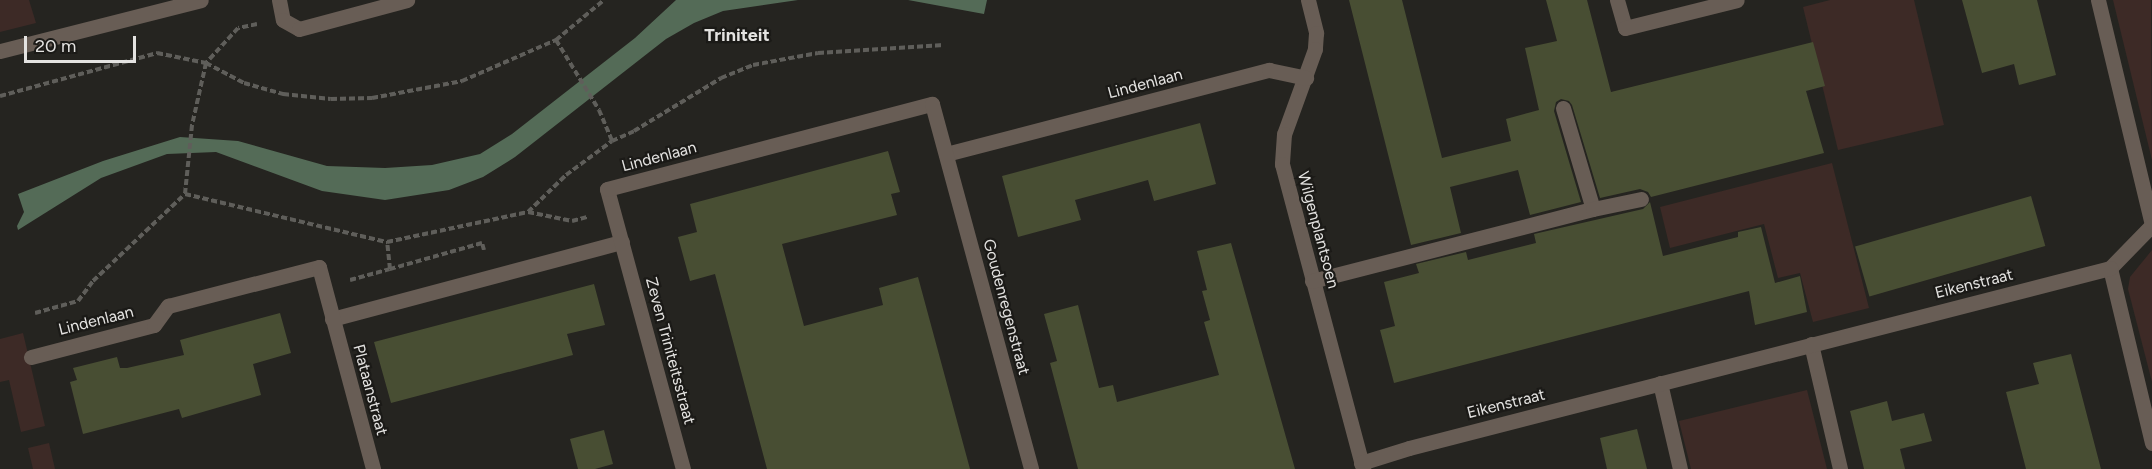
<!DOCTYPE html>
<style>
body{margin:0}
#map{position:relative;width:2152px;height:469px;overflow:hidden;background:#252420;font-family:Figtree,sans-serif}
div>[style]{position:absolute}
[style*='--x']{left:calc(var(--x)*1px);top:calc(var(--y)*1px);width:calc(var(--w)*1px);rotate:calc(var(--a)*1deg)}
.green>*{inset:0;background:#3d2a26}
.water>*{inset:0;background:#546b57}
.building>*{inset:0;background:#484e33;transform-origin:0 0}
.path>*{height:4px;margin-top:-2px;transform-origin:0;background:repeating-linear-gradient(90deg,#5f5e5a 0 6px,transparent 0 9px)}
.minor>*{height:15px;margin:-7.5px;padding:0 7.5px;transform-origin:7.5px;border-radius:7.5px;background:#685d55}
span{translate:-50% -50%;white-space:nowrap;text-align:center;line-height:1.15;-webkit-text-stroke:4.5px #1b1a17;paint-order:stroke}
.street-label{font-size:16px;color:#e4e3e1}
.neighbourhood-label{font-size:18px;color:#e4e3e1;font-weight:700}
.scale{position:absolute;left:24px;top:36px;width:112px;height:27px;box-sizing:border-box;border:3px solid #e4e3e1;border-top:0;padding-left:8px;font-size:18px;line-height:21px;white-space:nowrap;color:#e4e3e1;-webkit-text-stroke:4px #1b1a17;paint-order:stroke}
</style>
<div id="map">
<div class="green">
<div style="clip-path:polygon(0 0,29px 0,36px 23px,0 32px)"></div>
<div style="clip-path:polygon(1830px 0,1914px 0,1944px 125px,1838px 150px,1803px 7px)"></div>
<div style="clip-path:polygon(2113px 0,2151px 0,2152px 160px)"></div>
<div style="clip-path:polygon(1832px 163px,1869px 308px,1813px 322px,1800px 273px,1778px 278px,1764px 224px,1670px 248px,1660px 207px)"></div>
<div style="clip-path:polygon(2152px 250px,2152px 382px,2128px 289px,2130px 277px)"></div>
<div style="clip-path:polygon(23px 333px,45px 426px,21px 432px,9px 380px,0 382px,0 339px)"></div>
<div style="clip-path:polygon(1807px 390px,1827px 469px,1691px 469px,1679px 421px)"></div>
<div style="clip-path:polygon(49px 443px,55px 469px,33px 469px,28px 448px)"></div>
</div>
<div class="water">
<div style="clip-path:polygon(676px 0,798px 0,723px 11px,694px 23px,666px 39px,515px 157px,483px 177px,449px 190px,385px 200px,322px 191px,216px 152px,167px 154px,101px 178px,18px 230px,17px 226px,24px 212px,18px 194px,103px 161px,180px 137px,238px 141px,327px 166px,385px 168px,432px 165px,480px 154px,512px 134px,635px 38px)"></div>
<div style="clip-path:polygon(908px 0,987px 0,984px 14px)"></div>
</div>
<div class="building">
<div style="clip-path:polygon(1349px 0,1402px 0,1442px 158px,1511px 141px,1506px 119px,1539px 110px,1525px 48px,1557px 41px,1546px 0,1587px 0,1611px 92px,1813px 42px,1825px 86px,1806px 91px,1824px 153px,1651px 197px,1648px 192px,1640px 189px,1600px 198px,1572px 105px,1569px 101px,1561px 99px,1556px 102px,1554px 111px,1581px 202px,1530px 215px,1518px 170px,1450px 187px,1461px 233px,1411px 245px)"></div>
<div style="clip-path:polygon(1962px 0,2037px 0,2056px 75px,2019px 85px,2014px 64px,1982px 73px)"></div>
<div style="clip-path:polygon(1200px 123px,1216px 184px,1154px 201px,1148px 180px,1112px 190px,1075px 200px,1081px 220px,1018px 237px,1002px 176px)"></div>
<div style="clip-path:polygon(888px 151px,900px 192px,891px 194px,897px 215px,782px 244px,804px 326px,883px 305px,879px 288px,918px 277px,970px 469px,767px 469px,715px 274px,690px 281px,678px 237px,697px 232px,690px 204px)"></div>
<div style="left:2031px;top:196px;width:52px;height:183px;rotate:74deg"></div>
<div style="clip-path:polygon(1650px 202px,1663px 256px,1738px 237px,1738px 232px,1761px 227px,1775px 283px,1800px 276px,1807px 312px,1755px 325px,1749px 291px,1394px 383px,1380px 330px,1395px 326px,1384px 282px,1419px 273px,1416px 264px,1466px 252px,1468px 260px,1536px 243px,1534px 234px,1643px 209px)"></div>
<div style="clip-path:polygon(1231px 243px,1295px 469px,1078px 469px,1050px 363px,1057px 361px,1044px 314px,1078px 305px,1099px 388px,1113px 385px,1117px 402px,1219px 375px,1204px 322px,1210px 320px,1202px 291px,1207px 290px,1197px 251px)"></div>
<div style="clip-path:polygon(594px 284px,605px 325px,567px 334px,573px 355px,391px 403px,374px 342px)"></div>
<div style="clip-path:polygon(280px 313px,291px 353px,253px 364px,261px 395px,182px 418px,179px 409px,83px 434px,70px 382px,77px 380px,73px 368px,117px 357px,120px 368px,127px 368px,184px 355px,180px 340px)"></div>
<div style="clip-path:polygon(2071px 354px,2101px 469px,2026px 469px,2006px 392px,2039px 384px,2033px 363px)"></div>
<div style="clip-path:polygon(1887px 401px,1892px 421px,1924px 413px,1932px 441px,1900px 449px,1905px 469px,1864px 469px,1850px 411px)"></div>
<div style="clip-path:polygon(1637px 429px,1647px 469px,1607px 469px,1600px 438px)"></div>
<div style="clip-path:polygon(604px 430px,613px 464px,595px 469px,578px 469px,570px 439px)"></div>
</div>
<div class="path">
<div style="--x:257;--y:24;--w:19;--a:168"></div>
<div style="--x:238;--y:28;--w:47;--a:132.4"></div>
<div style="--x:206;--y:63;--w:43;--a:27.8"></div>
<div style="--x:244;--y:83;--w:41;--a:15.8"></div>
<div style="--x:283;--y:94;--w:48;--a:5.9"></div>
<div style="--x:331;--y:99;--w:41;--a:-1.4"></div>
<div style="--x:372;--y:98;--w:92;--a:-10.7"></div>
<div style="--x:462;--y:81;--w:103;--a:-23.6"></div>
<div style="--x:556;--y:40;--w:62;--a:-39.8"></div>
<div style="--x:556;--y:40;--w:82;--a:58.4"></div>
<div style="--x:599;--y:110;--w:34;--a:67"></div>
<div style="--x:0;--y:96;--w:163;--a:-15.3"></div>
<div style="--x:157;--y:53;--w:50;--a:11.5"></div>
<div style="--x:206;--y:63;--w:64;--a:102.7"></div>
<div style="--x:192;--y:125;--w:69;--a:95.8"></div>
<div style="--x:185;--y:194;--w:208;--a:13.4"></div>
<div style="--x:528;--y:212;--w:53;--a:-44.2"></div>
<div style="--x:566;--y:175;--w:57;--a:-36.5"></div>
<div style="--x:612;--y:141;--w:24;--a:-24"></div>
<div style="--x:634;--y:131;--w:102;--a:-31.3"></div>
<div style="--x:721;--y:78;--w:35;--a:-22"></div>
<div style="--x:753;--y:65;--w:66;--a:-10.5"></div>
<div style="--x:818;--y:53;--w:126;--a:-3.6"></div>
<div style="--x:484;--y:250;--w:7;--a:-106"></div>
<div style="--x:482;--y:243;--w:96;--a:164.2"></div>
<div style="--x:390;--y:269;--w:27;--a:-96"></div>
<div style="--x:387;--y:242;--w:144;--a:-12"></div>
<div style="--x:528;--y:212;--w:45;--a:11.6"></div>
<div style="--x:572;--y:221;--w:16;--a:-15"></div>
<div style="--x:350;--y:280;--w:41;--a:-15.4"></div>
<div style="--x:35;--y:313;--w:45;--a:-15.6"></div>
<div style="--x:78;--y:301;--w:25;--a:-53"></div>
<div style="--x:93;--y:281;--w:127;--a:-43.4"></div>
</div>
<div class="minor">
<div style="--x:279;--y:0;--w:20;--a:79"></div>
<div style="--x:283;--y:20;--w:18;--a:29"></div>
<div style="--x:299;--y:29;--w:112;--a:-15"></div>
<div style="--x:1308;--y:0;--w:34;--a:76"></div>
<div style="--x:1316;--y:33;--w:16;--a:94"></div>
<div style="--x:1315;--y:49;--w:90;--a:110"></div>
<div style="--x:1284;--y:134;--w:30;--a:94"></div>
<div style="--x:1282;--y:164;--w:316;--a:75.1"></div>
<div style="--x:1617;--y:0;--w:29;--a:74"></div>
<div style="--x:1625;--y:28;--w:115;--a:-14"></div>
<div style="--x:2098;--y:0;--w:231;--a:76.5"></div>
<div style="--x:2152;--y:225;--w:60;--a:134.3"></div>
<div style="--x:0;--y:51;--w:207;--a:-14.2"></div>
<div style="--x:1563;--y:108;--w:105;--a:73.5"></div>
<div style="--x:946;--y:154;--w:334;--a:-14.6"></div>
<div style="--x:1269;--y:70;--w:38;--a:12"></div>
<div style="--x:2110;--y:268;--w:180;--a:76.5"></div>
<div style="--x:1312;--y:281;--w:290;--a:-14.4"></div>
<div style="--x:1593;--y:209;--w:49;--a:-11.8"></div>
<div style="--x:332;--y:319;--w:300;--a:-14.9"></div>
<div style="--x:1811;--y:344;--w:128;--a:76.9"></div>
<div style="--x:31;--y:357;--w:127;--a:-14.6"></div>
<div style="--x:154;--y:325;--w:24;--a:-54"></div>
<div style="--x:168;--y:306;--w:156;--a:-14.5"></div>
<div style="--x:319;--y:267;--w:209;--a:75"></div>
<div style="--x:1660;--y:383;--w:88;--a:76.9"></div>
<div style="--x:1361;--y:463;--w:50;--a:-17.4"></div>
<div style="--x:1409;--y:448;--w:724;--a:-14.4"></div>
<div style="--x:683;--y:469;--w:290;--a:-105.2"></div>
<div style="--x:607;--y:189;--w:336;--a:-14.7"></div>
<div style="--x:932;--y:104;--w:378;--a:74.8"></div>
</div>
<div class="street-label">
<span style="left:1145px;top:84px;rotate:-15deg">Lindenlaan</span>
<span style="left:659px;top:157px;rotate:-15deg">Lindenlaan</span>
<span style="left:1318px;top:230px;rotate:75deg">Wilgenplantsoen</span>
<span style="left:1974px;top:284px;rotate:-14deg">Eikenstraat</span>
<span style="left:1006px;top:307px;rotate:75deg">Goudenregenstraat</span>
<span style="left:96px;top:321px;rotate:-14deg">Lindenlaan</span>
<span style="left:670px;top:351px;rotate:75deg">Zeven Triniteitsstraat</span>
<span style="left:370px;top:390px;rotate:75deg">Plataanstraat</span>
<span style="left:1506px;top:404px;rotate:-14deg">Eikenstraat</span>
</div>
<div class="neighbourhood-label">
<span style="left:737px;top:35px">Triniteit</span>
</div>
<div class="scale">20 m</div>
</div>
